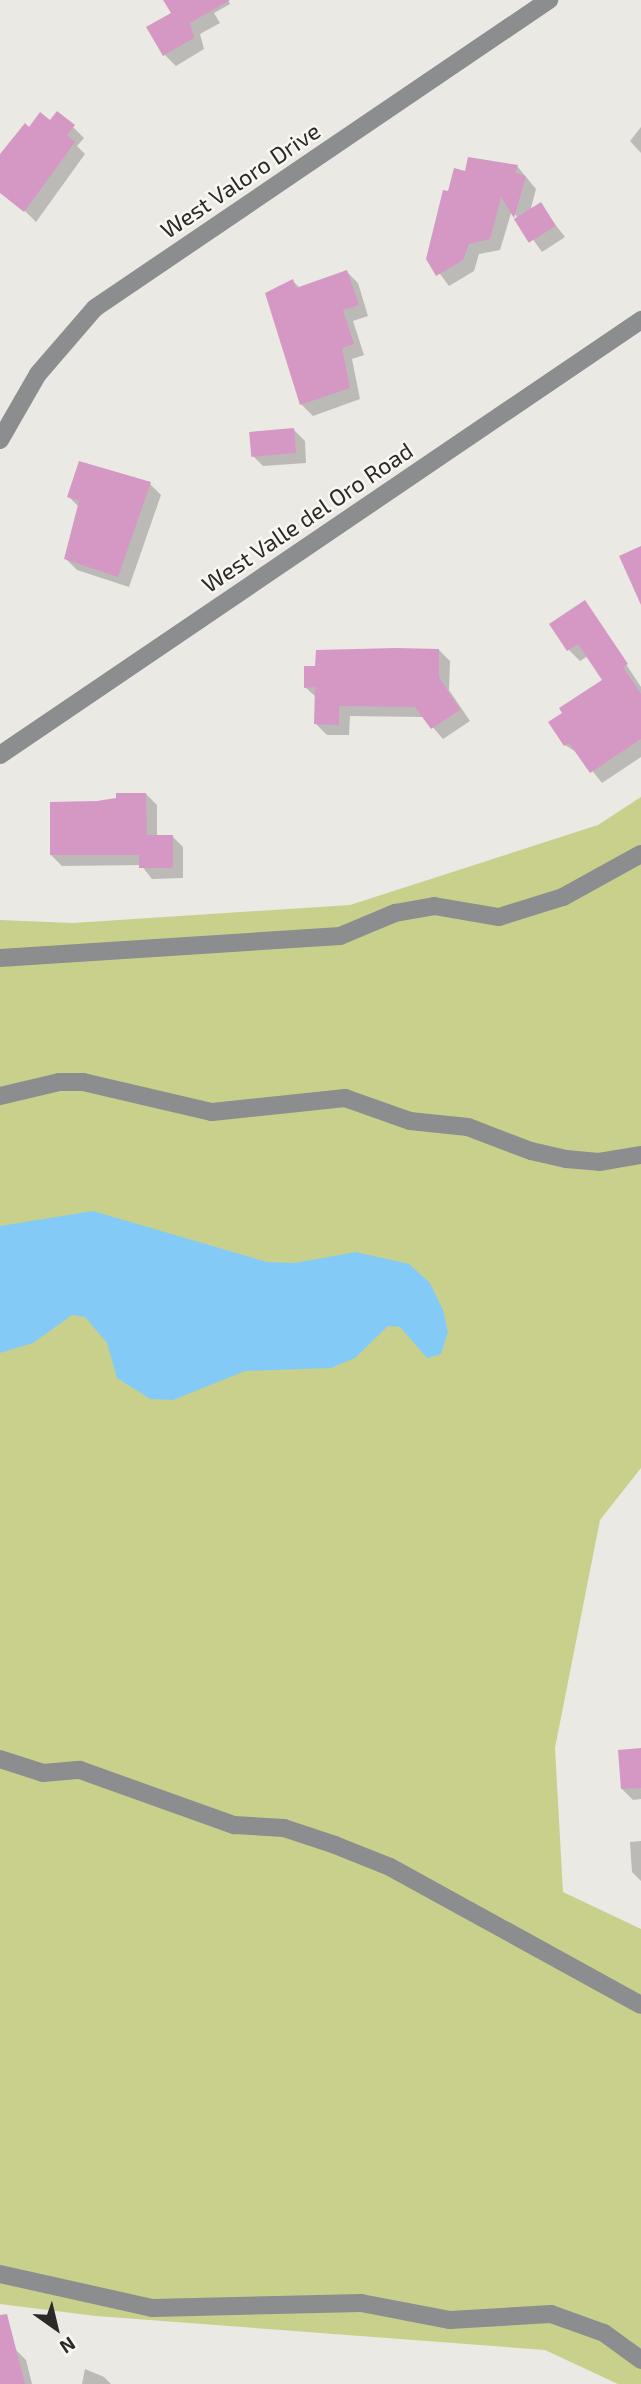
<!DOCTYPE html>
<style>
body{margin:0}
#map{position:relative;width:641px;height:2384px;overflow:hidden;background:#eae9e4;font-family:"Exo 2",sans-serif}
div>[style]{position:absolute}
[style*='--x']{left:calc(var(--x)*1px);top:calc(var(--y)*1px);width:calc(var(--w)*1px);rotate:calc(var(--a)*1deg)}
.green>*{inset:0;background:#c9d08c}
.water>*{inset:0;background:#83cbf6}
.shadow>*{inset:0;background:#0003}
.building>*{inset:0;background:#d598c5;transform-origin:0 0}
.minor>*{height:18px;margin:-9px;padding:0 9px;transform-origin:9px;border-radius:9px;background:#8c8d8f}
span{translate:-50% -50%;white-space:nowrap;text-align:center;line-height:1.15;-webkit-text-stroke:5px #f8f7f1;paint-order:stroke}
.street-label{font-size:23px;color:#2b2a28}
.north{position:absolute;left:21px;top:2293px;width:70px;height:70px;-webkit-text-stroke:5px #f8f7f1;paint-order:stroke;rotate:146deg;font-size:19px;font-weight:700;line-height:28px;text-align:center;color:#2b2a28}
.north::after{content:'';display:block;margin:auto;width:24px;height:32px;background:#2b2a28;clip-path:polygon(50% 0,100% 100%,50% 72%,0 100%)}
</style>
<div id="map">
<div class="green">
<div style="clip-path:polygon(641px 797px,641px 1468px,600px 1520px,555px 1748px,563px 1892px,641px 1929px,641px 2384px,618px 2384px,545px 2350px,96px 2316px,0 2304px,0 920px,73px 923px,350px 905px,598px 825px)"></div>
</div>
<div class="water">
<div style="clip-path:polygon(93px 1211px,267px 1262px,294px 1263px,356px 1252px,409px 1264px,430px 1283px,443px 1310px,448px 1332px,441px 1354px,427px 1358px,400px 1327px,388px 1326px,355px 1358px,331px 1368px,245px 1371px,173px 1400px,150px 1399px,117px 1378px,107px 1343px,85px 1317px,72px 1315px,33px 1343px,0 1353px,0 1226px)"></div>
</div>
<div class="shadow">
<div style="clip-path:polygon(165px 0,228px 0,230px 4px,214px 13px,220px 23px,200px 34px,204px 49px,176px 66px,165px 55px,173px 13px)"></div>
<div style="clip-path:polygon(50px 123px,73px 127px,84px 138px,77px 146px,85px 154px,36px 222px,0 186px,0 157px)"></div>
<div style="clip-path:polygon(641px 127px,641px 153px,630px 141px)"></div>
<div style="clip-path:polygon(517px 166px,536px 189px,530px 212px,540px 205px,565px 237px,542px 252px,512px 210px,500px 250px,479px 254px,474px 271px,449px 286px,428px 258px,449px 193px,466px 173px)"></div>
<div style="clip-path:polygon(347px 272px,358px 283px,368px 316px,353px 321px,364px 355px,352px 359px,360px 399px,313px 416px,302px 405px,268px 294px,293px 281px,300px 288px)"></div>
<div style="clip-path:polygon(294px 430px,305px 441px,306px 463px,263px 466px,252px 455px)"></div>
<div style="clip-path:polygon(80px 464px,150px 484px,161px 495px,129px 587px,77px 570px,66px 559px,79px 507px,69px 497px)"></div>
<div style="clip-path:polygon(585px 602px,641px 687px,641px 757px,602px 783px,579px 754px,565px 745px,604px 681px,588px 656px,580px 661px,569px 650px,552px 624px)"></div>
<div style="clip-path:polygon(439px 650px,450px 661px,449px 690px,470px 721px,443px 739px,424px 717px,350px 716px,349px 735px,327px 735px,316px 724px,317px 698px,305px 687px)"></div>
<div style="clip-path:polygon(146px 794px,157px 805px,157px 837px,172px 836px,183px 847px,183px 878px,152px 879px,141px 865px,62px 866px,51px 855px,98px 803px)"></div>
<div style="clip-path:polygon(641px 1750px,641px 1799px,633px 1800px,622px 1789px)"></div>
<div style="clip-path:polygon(641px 1841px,641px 1881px,632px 1872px,630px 1842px)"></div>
<div style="clip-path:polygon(15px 2349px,26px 2360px,32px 2384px,0 2384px,0 2353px)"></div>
<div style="clip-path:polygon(85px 2369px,104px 2377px,111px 2384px,82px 2384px)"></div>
</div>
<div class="building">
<div style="clip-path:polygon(163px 0,230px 0,190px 23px,194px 38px,163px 56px,146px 27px,171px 13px)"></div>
<div style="clip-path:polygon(57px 111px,75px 125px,67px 135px,75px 142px,24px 212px,0 193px,0 154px,25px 123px,29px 127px,40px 112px,50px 120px)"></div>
<div style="clip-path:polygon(468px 157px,518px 165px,515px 173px,526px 176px,514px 218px,501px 197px,490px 239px,469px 244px,463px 260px,436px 276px,426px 259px,443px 190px,448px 191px,454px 168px,465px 171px)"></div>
<div style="left:541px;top:202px;width:28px;height:32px;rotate:58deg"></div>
<div style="clip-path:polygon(347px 270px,359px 305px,343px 310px,354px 344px,342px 348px,350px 388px,300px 405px,265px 293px,293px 279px,296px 288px)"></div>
<div style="left:294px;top:428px;width:25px;height:45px;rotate:85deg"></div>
<div style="clip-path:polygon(79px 461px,151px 482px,118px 577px,64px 559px,79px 501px,67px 497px)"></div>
<div style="clip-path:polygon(641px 546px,641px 605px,619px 556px)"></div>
<div style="clip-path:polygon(585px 600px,628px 664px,623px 667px,641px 694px,641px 739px,590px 773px,569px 743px,564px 746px,548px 722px,562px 713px,559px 708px,602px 680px,578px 644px,567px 651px,549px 624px)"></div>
<div style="clip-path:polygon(396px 648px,439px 649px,439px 677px,460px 710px,431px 729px,415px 707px,339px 706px,339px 725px,314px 724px,315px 687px,304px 688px,304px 666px,315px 666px,316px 650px)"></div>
<div style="clip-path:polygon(116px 793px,146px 793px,147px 835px,173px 835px,173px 868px,139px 868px,139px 855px,50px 855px,50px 802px,97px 801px,116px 798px)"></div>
<div style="clip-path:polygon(641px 1748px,641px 1788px,621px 1789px,618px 1750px)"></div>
<div style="clip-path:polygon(7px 2314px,25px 2384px,0 2384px,0 2315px)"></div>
</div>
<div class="minor">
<div style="--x:0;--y:440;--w:76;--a:-60.1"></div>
<div style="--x:38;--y:374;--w:87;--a:-49.2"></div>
<div style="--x:95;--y:308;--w:549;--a:-34.15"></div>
<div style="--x:0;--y:755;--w:775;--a:-34.16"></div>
<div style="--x:0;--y:958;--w:341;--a:-3.7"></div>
<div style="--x:340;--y:936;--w:60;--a:-22.7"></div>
<div style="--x:395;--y:913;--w:40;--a:-10"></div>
<div style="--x:434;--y:906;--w:66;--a:9.6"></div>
<div style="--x:499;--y:917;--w:67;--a:-17.4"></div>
<div style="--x:563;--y:897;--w:89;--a:-28.9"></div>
<div style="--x:0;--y:1096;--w:61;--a:-13.3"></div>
<div style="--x:59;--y:1082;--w:24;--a:0"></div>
<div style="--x:83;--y:1082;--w:132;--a:13.1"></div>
<div style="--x:212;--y:1112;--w:134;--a:-6"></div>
<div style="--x:345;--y:1098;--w:69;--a:19.5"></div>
<div style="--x:410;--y:1121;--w:58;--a:5.9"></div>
<div style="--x:468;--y:1127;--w:67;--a:20.9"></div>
<div style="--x:531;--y:1151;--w:36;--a:13"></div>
<div style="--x:566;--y:1159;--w:33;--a:5"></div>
<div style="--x:599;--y:1162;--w:43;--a:-9.5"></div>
<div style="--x:0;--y:1759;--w:45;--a:18"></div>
<div style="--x:43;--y:1773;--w:37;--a:-5"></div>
<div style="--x:80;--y:1770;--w:164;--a:19.7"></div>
<div style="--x:234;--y:1825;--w:50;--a:3.4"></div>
<div style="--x:284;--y:1828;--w:54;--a:18.4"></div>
<div style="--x:335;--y:1845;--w:59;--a:21.8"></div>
<div style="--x:390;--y:1867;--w:286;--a:28.8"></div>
<div style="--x:0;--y:2274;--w:156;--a:12.6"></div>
<div style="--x:152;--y:2308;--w:209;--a:-1.4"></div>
<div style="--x:361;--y:2303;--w:91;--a:10.8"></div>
<div style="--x:450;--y:2320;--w:101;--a:-3.4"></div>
<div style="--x:551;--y:2314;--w:56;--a:19.7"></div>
<div style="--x:604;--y:2333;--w:46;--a:36.1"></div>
</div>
<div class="street-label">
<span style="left:240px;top:180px;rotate:-34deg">West Valoro Drive</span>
<span style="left:307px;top:517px;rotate:-34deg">West Valle del Oro Road</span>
</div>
<div class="north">N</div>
</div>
